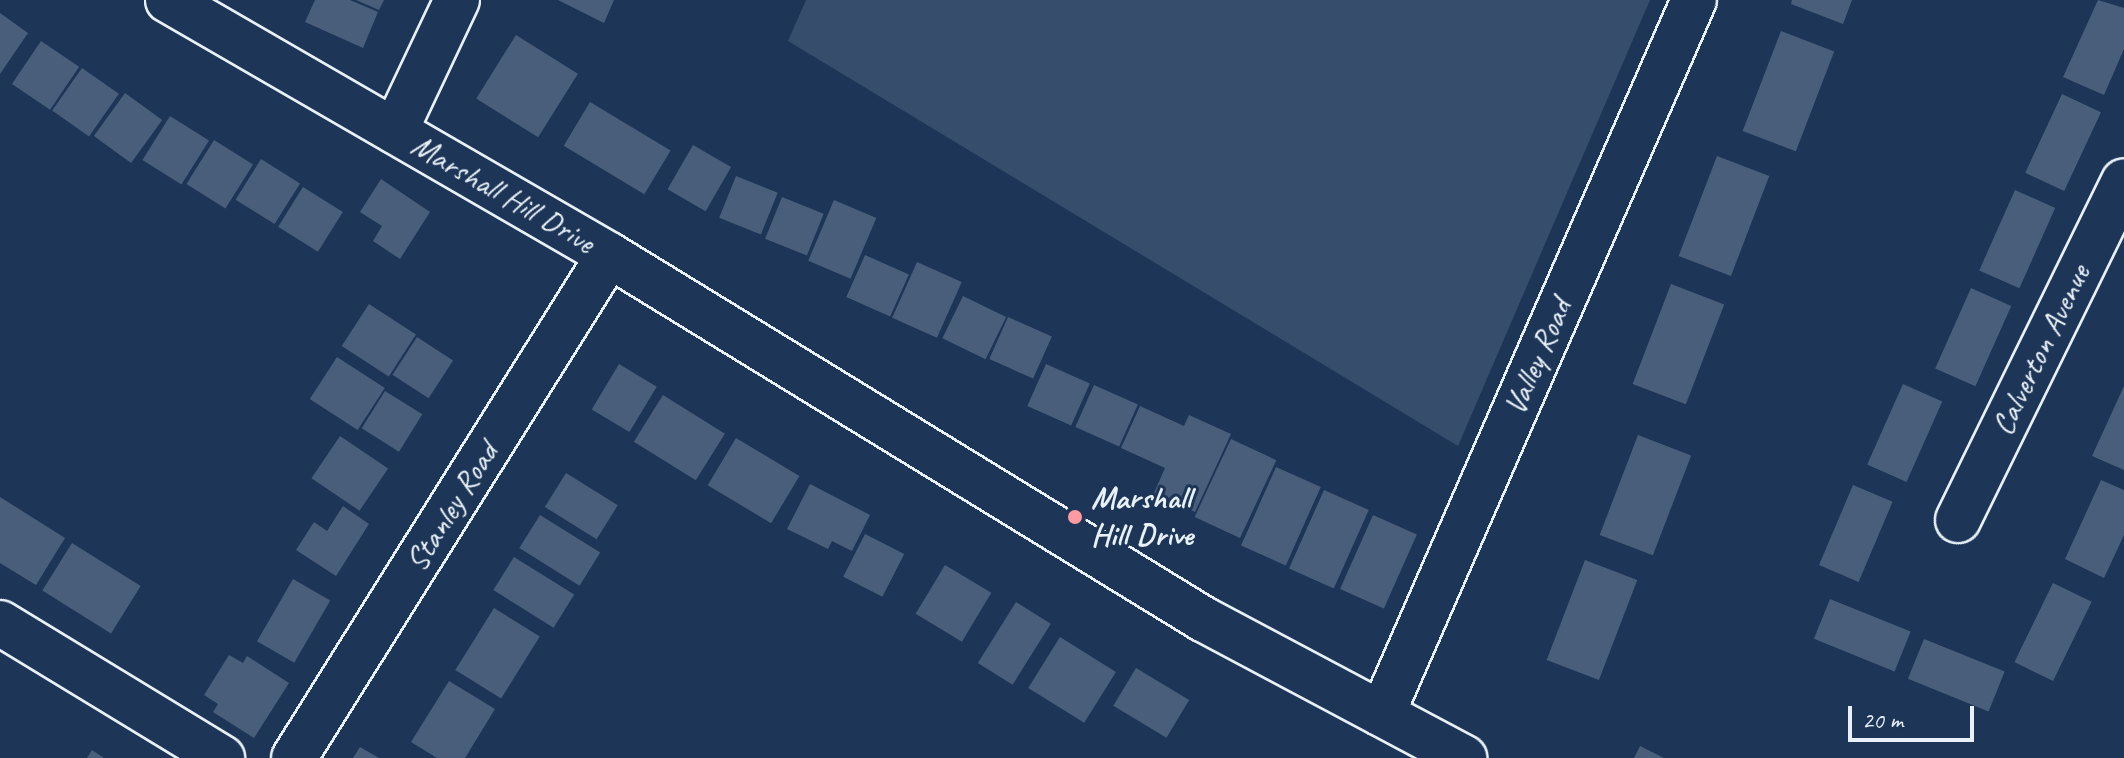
<!DOCTYPE html>
<style>
body{margin:0}
#map{position:relative;width:2124px;height:758px;overflow:hidden;background:#1d3557;font-family:Caveat,sans-serif}
div>[style]{position:absolute}
[style*='--x']{left:calc(var(--x)*1px);top:calc(var(--y)*1px);width:calc(var(--w)*1px);rotate:calc(var(--a)*1deg)}
.green>*{inset:0;background:#374d6c}
.building>*{inset:0;background:#495e7a;transform-origin:0 0}
.roads{filter:drop-shadow(2px 0 #e8f1f8) drop-shadow(-2px 0 #e8f1f8) drop-shadow(0 2px #e8f1f8) drop-shadow(0 -2px #e8f1f8)}
.minor>*{height:44px;margin:-22px;padding:0 22px;transform-origin:22px;border-radius:22px;background:#1d3557}
.dots>*{width:22px;height:22px;translate:-50% -50%;box-sizing:border-box;border:4px solid #1d3557;border-radius:50%}
span{translate:-50% -50%;white-space:nowrap;text-align:center;line-height:1.15;-webkit-text-stroke:6px #1d3557;paint-order:stroke}
.street-label{font-size:32px;color:#e8f1f8}
.poi-label{font-size:32px;color:#e8f1f8;font-weight:700}
.left{translate:0 -50%;text-align:left}
.scale{position:absolute;left:1848px;top:706px;width:126px;height:36px;box-sizing:border-box;border:4px solid #e8f1f8;border-top:0;padding-left:10px;font-size:24px;line-height:28px;white-space:nowrap;color:#e8f1f8;-webkit-text-stroke:6px #1d3557;paint-order:stroke}
</style>
<div id="map">
<div class="green">
<div style="clip-path:polygon(806px 0,1650px 0,1458px 446px,788px 41px)"></div>
</div>
<div class="building">
<div style="clip-path:polygon(315px 0,350px 0,378px 12px,363px 48px,305px 22px)"></div>
<div style="clip-path:polygon(356px 0,384px 0,379px 10px)"></div>
<div style="clip-path:polygon(558px 0,614px 0,604px 23px)"></div>
<div style="clip-path:polygon(1792px 0,1852px 0,1843px 24px,1791px 4px)"></div>
<div style="clip-path:polygon(2098px 0,2124px 8px,2124px 49px,2104px 95px,2063px 77px)"></div>
<div style="clip-path:polygon(0 13px,28px 33px,0 74px)"></div>
<div style="left:1781px;top:31px;width:57px;height:107px;rotate:21deg"></div>
<div style="left:516px;top:35px;width:73px;height:75px;rotate:32deg"></div>
<div style="left:41px;top:41px;width:46px;height:52px;rotate:34deg"></div>
<div style="left:82px;top:68px;width:45px;height:52px;rotate:35deg"></div>
<div style="left:125px;top:93px;width:46px;height:53px;rotate:36deg"></div>
<div style="left:2062px;top:94px;width:43px;height:87px;rotate:25deg"></div>
<div style="left:590px;top:102px;width:94px;height:51px;rotate:31deg"></div>
<div style="left:170px;top:116px;width:46px;height:52px;rotate:32deg"></div>
<div style="left:214px;top:140px;width:46px;height:52px;rotate:32deg"></div>
<div style="left:693px;top:145px;width:44px;height:51px;rotate:30deg"></div>
<div style="left:1717px;top:156px;width:56px;height:107px;rotate:21deg"></div>
<div style="left:261px;top:159px;width:46px;height:48px;rotate:32deg"></div>
<div style="left:736px;top:176px;width:45px;height:45px;rotate:22deg"></div>
<div style="clip-path:polygon(381px 179px,430px 212px,400px 259px,373px 241px,382px 226px,360px 212px)"></div>
<div style="left:303px;top:187px;width:47px;height:47px;rotate:32deg"></div>
<div style="left:2015px;top:190px;width:44px;height:88px;rotate:24deg"></div>
<div style="left:782px;top:197px;width:45px;height:45px;rotate:22deg"></div>
<div style="left:834px;top:200px;width:46px;height:66px;rotate:23deg"></div>
<div style="left:865px;top:255px;width:48px;height:46px;rotate:24deg"></div>
<div style="left:917px;top:262px;width:49px;height:61px;rotate:24deg"></div>
<div style="left:1671px;top:284px;width:57px;height:107px;rotate:21deg"></div>
<div style="left:1971px;top:288px;width:44px;height:88px;rotate:24deg"></div>
<div style="left:963px;top:296px;width:48px;height:47px;rotate:26deg"></div>
<div style="left:369px;top:304px;width:56px;height:50px;rotate:33deg"></div>
<div style="left:1008px;top:317px;width:48px;height:46px;rotate:24deg"></div>
<div style="left:417px;top:337px;width:43px;height:45px;rotate:33deg"></div>
<div style="left:337px;top:357px;width:57px;height:50px;rotate:33deg"></div>
<div style="left:619px;top:364px;width:44px;height:53px;rotate:31deg"></div>
<div style="left:1046px;top:364px;width:48px;height:46px;rotate:24deg"></div>
<div style="left:1903px;top:384px;width:43px;height:88px;rotate:24deg"></div>
<div style="left:1094px;top:385px;width:48px;height:46px;rotate:24deg"></div>
<div style="clip-path:polygon(2124px 386px,2124px 470px,2092px 456px)"></div>
<div style="left:385px;top:391px;width:44px;height:44px;rotate:32deg"></div>
<div style="left:663px;top:395px;width:73px;height:55px;rotate:32deg"></div>
<div style="clip-path:polygon(1140px 406px,1184px 426px,1189px 415px,1231px 434px,1195px 512px,1154px 493px,1165px 468px,1121px 448px)"></div>
<div style="left:1638px;top:435px;width:57px;height:107px;rotate:21deg"></div>
<div style="left:340px;top:436px;width:58px;height:51px;rotate:34deg"></div>
<div style="left:736px;top:438px;width:74px;height:55px;rotate:31deg"></div>
<div style="left:1231px;top:439px;width:50px;height:86px;rotate:25deg"></div>
<div style="left:1276px;top:467px;width:49px;height:86px;rotate:24deg"></div>
<div style="left:566px;top:473px;width:61px;height:40px;rotate:32deg"></div>
<div style="clip-path:polygon(2101px 480px,2124px 490px,2124px 535px,2104px 578px,2065px 559px)"></div>
<div style="clip-path:polygon(810px 484px,870px 515px,852px 551px,832px 541px,828px 549px,787px 529px)"></div>
<div style="left:1853px;top:485px;width:43px;height:87px;rotate:23deg"></div>
<div style="left:1324px;top:490px;width:49px;height:86px;rotate:24deg"></div>
<div style="clip-path:polygon(0 497px,65px 538px,36px 585px,0 563px)"></div>
<div style="clip-path:polygon(343px 506px,369px 524px,336px 576px,296px 550px,314px 522px,327px 531px)"></div>
<div style="left:540px;top:515px;width:71px;height:39px;rotate:32deg"></div>
<div style="left:1373px;top:515px;width:48px;height:81px;rotate:24deg"></div>
<div style="left:865px;top:534px;width:44px;height:48px;rotate:27deg"></div>
<div style="left:72px;top:543px;width:81px;height:56px;rotate:32deg"></div>
<div style="left:514px;top:557px;width:71px;height:39px;rotate:32deg"></div>
<div style="left:1585px;top:560px;width:56px;height:107px;rotate:21deg"></div>
<div style="left:945px;top:565px;width:54px;height:57px;rotate:31deg"></div>
<div style="left:293px;top:579px;width:43px;height:72px;rotate:30deg"></div>
<div style="left:2053px;top:583px;width:43px;height:88px;rotate:26deg"></div>
<div style="left:1830px;top:599px;width:87px;height:43px;rotate:22deg"></div>
<div style="left:1016px;top:602px;width:41px;height:72px;rotate:32deg"></div>
<div style="left:494px;top:608px;width:54px;height:73px;rotate:32deg"></div>
<div style="left:1060px;top:637px;width:66px;height:60px;rotate:32deg"></div>
<div style="left:1924px;top:639px;width:87px;height:43px;rotate:22deg"></div>
<div style="clip-path:polygon(229px 655px,243px 663px,247px 656px,289px 683px,254px 738px,213px 712px,218px 704px,204px 695px)"></div>
<div style="left:1136px;top:668px;width:62px;height:44px;rotate:31deg"></div>
<div style="clip-path:polygon(449px 681px,495px 709px,465px 758px,437px 758px,411px 742px)"></div>
<div style="clip-path:polygon(1640px 746px,1664px 758px,1634px 758px)"></div>
<div style="clip-path:polygon(360px 747px,379px 758px,353px 758px)"></div>
<div style="clip-path:polygon(92px 750px,104px 758px,87px 758px)"></div>
</div>
<div class="roads">
<div class="minor">
<div style="--x:168;--y:0;--w:509;--a:30.04"></div>
<div style="--x:609;--y:255;--w:697;--a:31.5"></div>
<div style="--x:1203;--y:619;--w:296;--a:28"></div>
<div style="--x:395;--y:131;--w:145;--a:-64.7"></div>
<div style="--x:1958;--y:520;--w:377;--a:-63.9"></div>
<div style="--x:0;--y:623;--w:260;--a:31.3"></div>
<div style="--x:1382;--y:714;--w:779;--a:-66.4"></div>
<div style="--x:294;--y:758;--w:593;--a:-57.94"></div>
</div>
</div>
<div class="dots">
<div style="left:1075px;top:517px;background:#ff9aa2"></div>
</div>
<div class="street-label">
<span style="left:503px;top:194px;rotate:30deg">Marshall Hill Drive</span>
<span style="left:2041px;top:350px;rotate:-64deg">Calverton Avenue</span>
<span style="left:1538px;top:357px;rotate:-66deg">Valley Road</span>
<span style="left:452px;top:507px;rotate:-58deg">Stanley Road</span>
</div>
<div class="poi-label">
<span class="left" style="left:1091px;top:517px">Marshall<br>Hill Drive</span>
</div>
<div class="scale">20 m</div>
</div>
